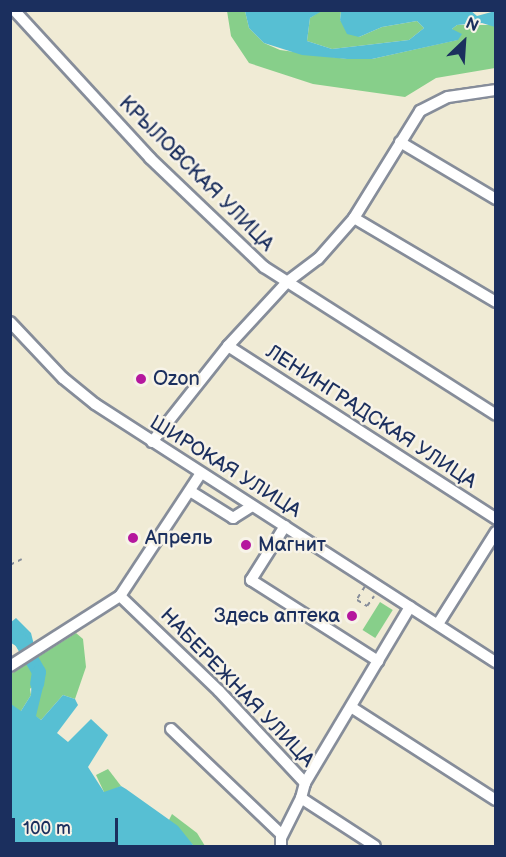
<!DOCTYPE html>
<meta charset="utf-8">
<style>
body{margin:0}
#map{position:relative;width:506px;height:857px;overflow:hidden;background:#f0ebd5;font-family:"Balsamiq Sans",sans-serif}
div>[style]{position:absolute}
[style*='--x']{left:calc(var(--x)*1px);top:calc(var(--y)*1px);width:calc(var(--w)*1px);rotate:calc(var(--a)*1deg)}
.green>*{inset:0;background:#87cf8a;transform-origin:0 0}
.water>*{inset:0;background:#57bfd3}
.river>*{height:14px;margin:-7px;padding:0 7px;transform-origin:7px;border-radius:7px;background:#57bfd3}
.path>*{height:1.5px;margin-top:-0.75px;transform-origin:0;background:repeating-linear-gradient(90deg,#868d9a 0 4.5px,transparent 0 9px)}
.roads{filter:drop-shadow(2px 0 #868d9a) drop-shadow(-2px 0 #868d9a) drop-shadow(0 2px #868d9a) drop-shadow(0 -2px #868d9a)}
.minor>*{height:10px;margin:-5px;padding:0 5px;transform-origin:5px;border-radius:5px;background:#fff}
.dots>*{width:16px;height:16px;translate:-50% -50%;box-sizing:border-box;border:3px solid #f7f3e8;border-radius:50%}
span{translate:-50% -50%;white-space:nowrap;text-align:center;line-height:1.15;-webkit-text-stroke:5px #f7f3e8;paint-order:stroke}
.street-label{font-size:20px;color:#1b2f5e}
.poi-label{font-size:20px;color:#1b2f5e}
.left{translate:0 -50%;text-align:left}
.right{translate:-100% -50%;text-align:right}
.frame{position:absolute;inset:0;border:12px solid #1b2f5e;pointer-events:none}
.north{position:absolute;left:434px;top:12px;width:60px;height:60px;-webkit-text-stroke:4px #f7f3e8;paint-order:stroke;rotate:25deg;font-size:16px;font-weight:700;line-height:24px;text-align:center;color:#1b2f5e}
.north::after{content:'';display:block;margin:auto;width:21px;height:27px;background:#1b2f5e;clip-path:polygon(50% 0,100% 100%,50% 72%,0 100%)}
.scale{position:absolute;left:12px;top:818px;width:106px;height:27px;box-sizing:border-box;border:3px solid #1b2f5e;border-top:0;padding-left:8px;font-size:18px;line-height:21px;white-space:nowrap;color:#1b2f5e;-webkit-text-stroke:4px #f7f3e8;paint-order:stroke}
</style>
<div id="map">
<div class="green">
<div style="clip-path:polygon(322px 10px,341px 11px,340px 20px,359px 37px,382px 27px,417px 21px,424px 28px,409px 40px,332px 49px,307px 41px,310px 18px)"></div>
<div style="clip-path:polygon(227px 11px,245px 11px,249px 28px,264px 43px,280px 50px,347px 59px,372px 59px,457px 40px,452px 29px,457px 25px,495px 25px,495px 68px,436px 78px,405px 97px,313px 84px,249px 63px,231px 36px)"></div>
<div style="left:380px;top:602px;width:15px;height:33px;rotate:32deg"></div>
<div style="clip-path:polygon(76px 633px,83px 639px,86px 667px,75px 699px,63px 695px,41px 720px,35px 716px,44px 671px,30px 689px,31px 695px,21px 711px,17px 711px,11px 704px,11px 674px)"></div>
<div style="clip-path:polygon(108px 769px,121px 786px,110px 792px,104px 792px,96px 775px)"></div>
<div style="clip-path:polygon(172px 814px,197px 833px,205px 846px,194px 846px,169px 820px)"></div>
</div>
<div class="water">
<div style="clip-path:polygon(470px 10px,477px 16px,495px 11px,495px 27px,482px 23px,457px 25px,452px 29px,462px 34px,458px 40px,372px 59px,347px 59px,302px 55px,264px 43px,249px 28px,245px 11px,322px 11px,310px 18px,307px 41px,332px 49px,409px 40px,424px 28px,417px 21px,382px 27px,359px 37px,347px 34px,340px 20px,341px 11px)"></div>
<div style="clip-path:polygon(16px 618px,31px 633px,34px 645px,20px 652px,11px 638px,10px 623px)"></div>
<div style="clip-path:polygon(40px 661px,44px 683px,36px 716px,41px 720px,63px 695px,75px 699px,78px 705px,57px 733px,68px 742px,91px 719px,108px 735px,88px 767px,104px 792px,121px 786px,126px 789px,178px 826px,194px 846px,11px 846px,11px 704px,21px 711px,31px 695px,32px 673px)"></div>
</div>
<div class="river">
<div style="--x:10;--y:634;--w:13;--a:32"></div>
<div style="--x:21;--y:641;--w:36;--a:60"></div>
<div style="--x:39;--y:672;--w:12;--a:99"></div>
</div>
<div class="path">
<div style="--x:10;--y:565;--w:13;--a:-27"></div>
<div style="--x:365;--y:587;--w:15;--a:122"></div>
<div style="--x:357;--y:600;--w:12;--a:31"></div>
<div style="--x:367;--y:606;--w:12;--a:-55"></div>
</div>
<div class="roads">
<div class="minor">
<div style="--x:14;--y:10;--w:201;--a:47.4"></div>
<div style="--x:150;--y:158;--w:158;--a:43.7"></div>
<div style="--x:264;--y:267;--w:275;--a:32.5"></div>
<div style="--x:400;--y:142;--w:112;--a:30.7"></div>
<div style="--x:354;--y:218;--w:165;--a:30.6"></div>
<div style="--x:10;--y:322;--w:77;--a:46.6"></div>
<div style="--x:63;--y:378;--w:41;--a:39.1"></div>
<div style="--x:95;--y:404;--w:477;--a:32.8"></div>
<div style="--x:228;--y:346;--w:319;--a:32.8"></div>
<div style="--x:152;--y:442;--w:122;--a:-51.6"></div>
<div style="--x:228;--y:346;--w:87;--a:-47.3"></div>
<div style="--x:287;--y:282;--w:39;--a:-37"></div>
<div style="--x:318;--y:259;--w:55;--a:-48.7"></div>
<div style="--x:354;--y:218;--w:126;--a:-58.3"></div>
<div style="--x:420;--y:111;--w:31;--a:-27"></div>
<div style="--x:448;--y:97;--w:49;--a:-8.3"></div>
<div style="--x:190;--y:491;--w:51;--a:32.1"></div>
<div style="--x:233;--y:518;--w:22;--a:-32"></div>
<div style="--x:285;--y:526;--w:64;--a:122.2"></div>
<div style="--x:251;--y:580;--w:151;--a:32.5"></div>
<div style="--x:120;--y:596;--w:137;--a:43.8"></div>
<div style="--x:219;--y:691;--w:126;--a:46.9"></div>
<div style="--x:305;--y:783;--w:16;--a:105"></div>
<div style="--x:301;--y:798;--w:88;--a:33"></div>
<div style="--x:438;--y:624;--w:109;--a:-57.8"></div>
<div style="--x:10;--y:666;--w:130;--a:-32.5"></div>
<div style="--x:120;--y:596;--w:147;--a:-56.6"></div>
<div style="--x:351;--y:707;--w:172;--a:32.7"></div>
<div style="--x:171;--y:729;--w:153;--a:43.7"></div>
<div style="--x:305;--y:783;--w:205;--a:-59.2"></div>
<div style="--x:281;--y:846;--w:8;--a:-90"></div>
<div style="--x:281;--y:838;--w:45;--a:-63.4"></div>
</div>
</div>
<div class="dots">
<div style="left:141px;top:379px;background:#b5179e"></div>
<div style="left:133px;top:538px;background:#b5179e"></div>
<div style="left:246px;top:545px;background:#b5179e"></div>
<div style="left:352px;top:616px;background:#b5179e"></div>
</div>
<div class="street-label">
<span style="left:196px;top:174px;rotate:45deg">КРЫЛОВСКАЯ УЛИЦА</span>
<span style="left:371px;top:417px;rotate:33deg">ЛЕНИНГРАДСКАЯ УЛИЦА</span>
<span style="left:225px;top:467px;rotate:32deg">ШИРОКАЯ УЛИЦА</span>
<span style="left:237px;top:688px;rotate:46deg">НАБЕРЕЖНАЯ УЛИЦА</span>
</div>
<div class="poi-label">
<span class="left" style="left:153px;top:379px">Ozon</span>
<span class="left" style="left:145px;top:538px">Апрель</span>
<span class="left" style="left:258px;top:545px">Магнит</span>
<span class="right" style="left:340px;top:616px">Здесь аптека</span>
</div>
<div class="frame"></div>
<div class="north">N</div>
<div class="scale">100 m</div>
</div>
